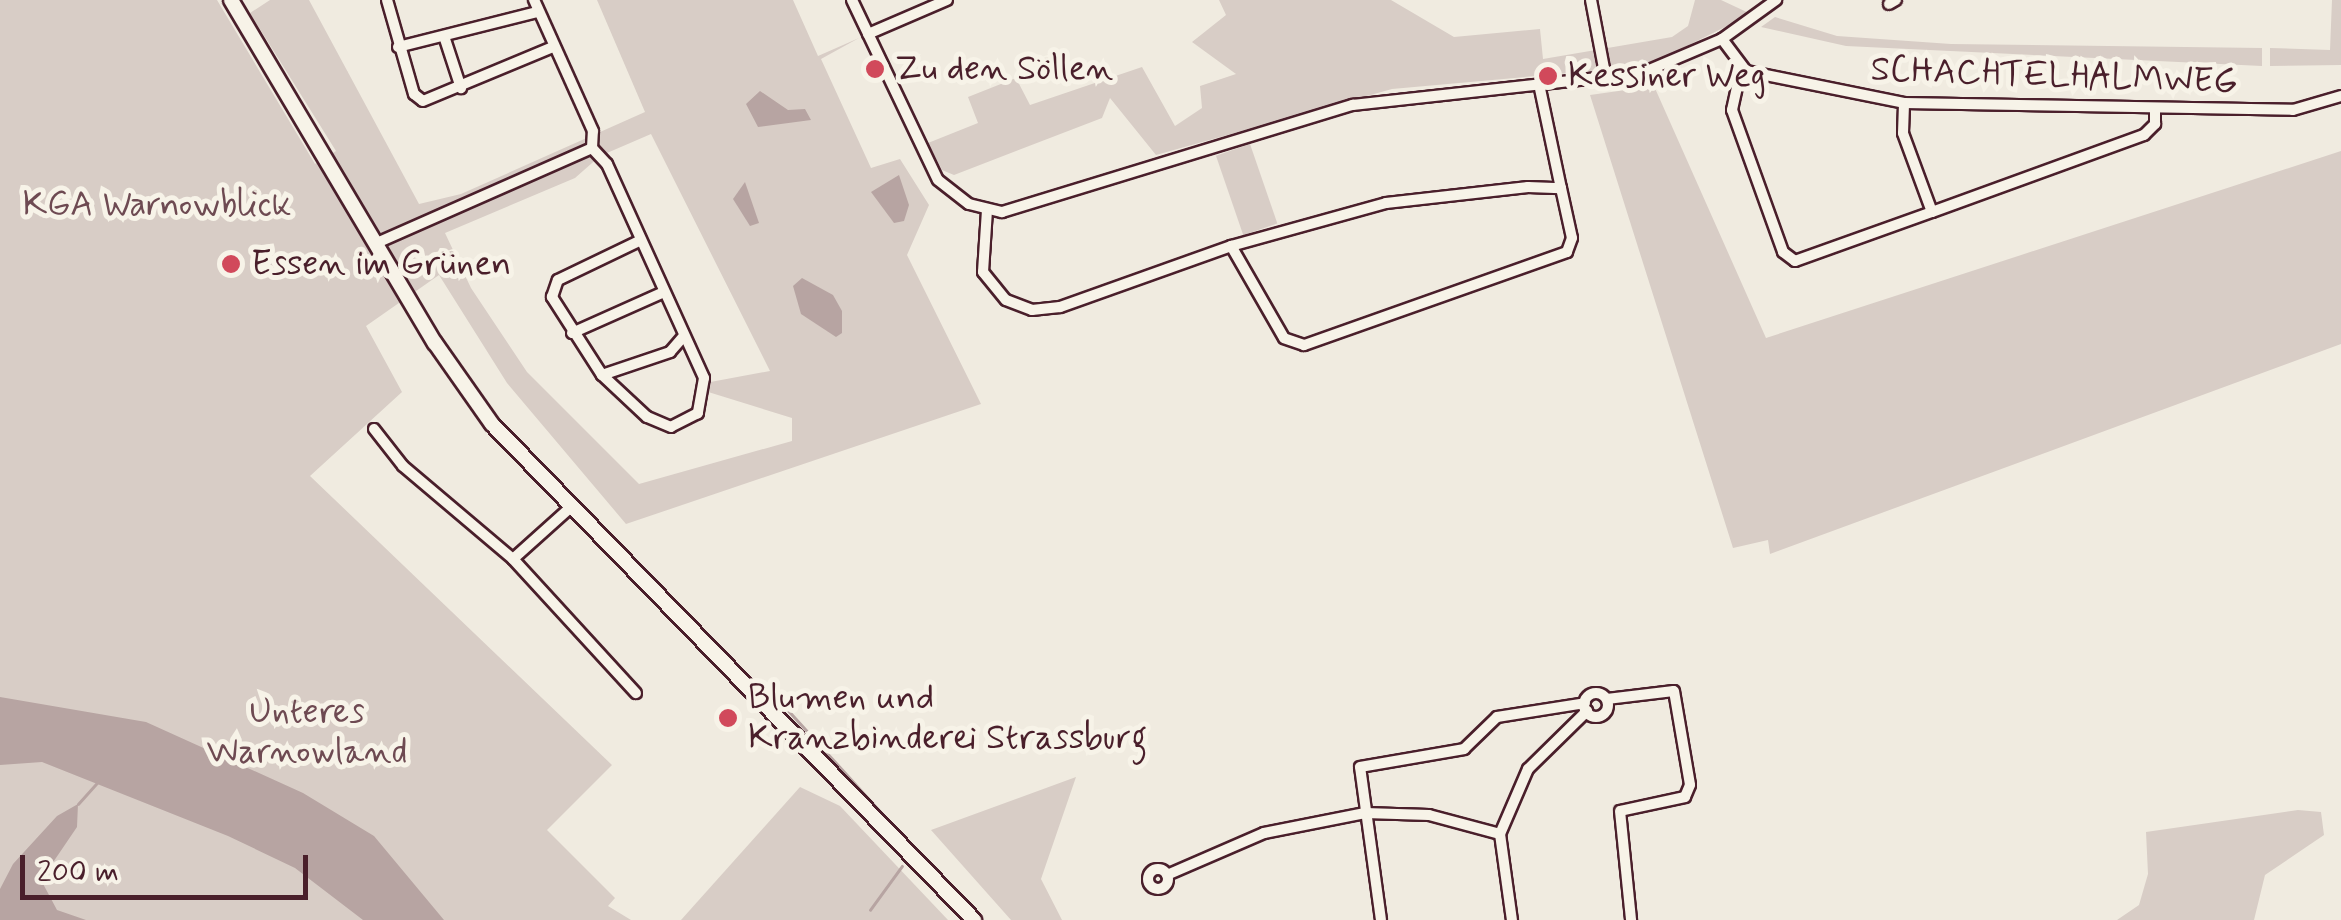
<!DOCTYPE html>
<meta charset="utf-8">
<style>
body{margin:0}
#map{position:relative;width:2341px;height:920px;overflow:hidden;background:#f0ebe0;font-family:Mynerve,sans-serif}
div>[style]{position:absolute}
[style*='--x']{left:calc(var(--x)*1px);top:calc(var(--y)*1px);width:calc(var(--w)*1px);rotate:calc(var(--a)*1deg)}
.green>*{inset:0;background:#d8cdc6;transform-origin:0 0}
.water>*{inset:0;background:#b7a4a2}
.stream>*{height:2.5px;margin:-1.25px;padding:0 1.25px;transform-origin:1.25px;border-radius:1.25px;background:#b7a4a2}
.roads{filter:drop-shadow(2px 0 #4a1f2b) drop-shadow(-2px 0 #4a1f2b) drop-shadow(0 2px #4a1f2b) drop-shadow(0 -2px #4a1f2b)}
.street>*{height:10px;margin:-5px;padding:0 5px;transform-origin:5px;border-radius:5px;background:#f7f3e8}
.street>.ring{margin:-5px;padding:0;box-sizing:content-box;background:none;border:10px solid #f7f3e8;border-radius:50%}
.secondary>*{height:14px;margin:-7px;padding:0 7px;transform-origin:7px;border-radius:7px;background:#f7f3e8}
.dots>*{width:28px;height:28px;translate:-50% -50%;box-sizing:border-box;border:5px solid #f7f3e8;border-radius:50%}
span{translate:-50% -50%;white-space:nowrap;text-align:center;line-height:1.15;-webkit-text-stroke:10px #f7f3e8;paint-order:stroke}
.poi-label{font-size:35px;color:#4a1f2b}
.left{translate:0 -50%;text-align:left}
.street-label{font-size:35px;color:#4a1f2b}
.park-label{font-size:35px;color:#6e4a52}
.scale{position:absolute;left:20px;top:855px;width:288px;height:45px;box-sizing:border-box;border:5px solid #4a1f2b;border-top:0;padding-left:12px;font-size:30px;line-height:35px;white-space:nowrap;color:#4a1f2b;-webkit-text-stroke:8px #f7f3e8;paint-order:stroke}
</style>
<div id="map">
<div class="green">
<div style="clip-path:polygon(evenodd,0 0,217px 0,315px 164px,336px 151px,250px 13px,270px 0,309px 0,419px 204px,461px 194px,645px 112px,597px 0,793px 0,818px 56px,859px 38px,821px 59px,871px 168px,900px 159px,929px 205px,907px 255px,981px 404px,626px 524px,507px 383px,439px 275px,366px 326px,402px 392px,310px 476px,612px 765px,547px 830px,615px 898px,608px 906px,631px 920px,0 920px,0 0,651px 134px,770px 371px,705px 383px,705px 391px,792px 418px,792px 441px,639px 484px,527px 372px,471px 288px,445px 233px,575px 178px,600px 156px,651px 134px)"></div>
<div style="clip-path:polygon(1219px 0,1391px 0,1454px 37px,1540px 29px,1543px 59px,1672px 37px,1688px 26px,1695px 0,1721px 0,1751px 14px,1647px 66px,1392px 89px,1156px 155px,1110px 98px,1102px 118px,954px 175px,942px 170px,928px 143px,978px 123px,968px 97px,1016px 78px,1030px 105px,1142px 67px,1175px 126px,1202px 108px,1200px 86px,1236px 74px,1192px 42px,1226px 15px)"></div>
<div style="clip-path:polygon(2332px 0,2341px 0,2341px 65px,2270px 66px,2270px 48px,2330px 50px)"></div>
<div style="clip-path:polygon(1775px 17px,1837px 36px,1951px 44px,2262px 48px,2262px 66px,1846px 46px,1761px 27px)"></div>
<div style="clip-path:polygon(1654px 86px,1766px 338px,2341px 151px,2341px 344px,1770px 554px,1768px 540px,1733px 548px,1590px 95px)"></div>
<div style="left:1250px;top:144px;width:84px;height:36px;rotate:71deg"></div>
<div style="clip-path:polygon(1076px 777px,1041px 879px,1062px 920px,1011px 920px,931px 830px)"></div>
<div style="clip-path:polygon(800px 787px,840px 806px,948px 920px,681px 920px)"></div>
<div style="clip-path:polygon(2298px 810px,2321px 812px,2324px 835px,2265px 875px,2254px 920px,2117px 920px,2139px 905px,2148px 874px,2146px 832px)"></div>
</div>
<div class="water">
<div style="clip-path:polygon(760px 91px,788px 110px,805px 109px,811px 120px,758px 127px,746px 104px)"></div>
<div style="clip-path:polygon(899px 175px,909px 205px,904px 221px,894px 223px,871px 192px)"></div>
<div style="clip-path:polygon(745px 182px,759px 223px,750px 226px,733px 199px)"></div>
<div style="clip-path:polygon(802px 278px,833px 295px,842px 311px,842px 333px,836px 337px,801px 314px,793px 286px)"></div>
<div style="clip-path:polygon(0 697px,146px 722px,303px 793px,374px 836px,444px 920px,363px 920px,295px 868px,228px 836px,42px 762px,0 765px)"></div>
<div style="clip-path:polygon(78px 804px,77px 827px,41px 880px,57px 910px,86px 920px,0 920px,0 889px,13px 864px,57px 816px)"></div>
</div>
<div class="stream">
<div style="--x:778;--y:699;--w:193;--a:47.7"></div>
<div style="--x:78;--y:804;--w:31;--a:-48"></div>
<div style="--x:870;--y:910;--w:54;--a:-54"></div>
</div>
<div class="roads">
<div class="street">
<div style="--x:387;--y:0;--w:98;--a:74"></div>
<div style="--x:414;--y:94;--w:11;--a:38"></div>
<div style="--x:423;--y:101;--w:141;--a:-22.6"></div>
<div style="--x:852;--y:0;--w:199;--a:64.5"></div>
<div style="--x:938;--y:180;--w:39;--a:38"></div>
<div style="--x:969;--y:204;--w:34;--a:14"></div>
<div style="--x:1002;--y:212;--w:367;--a:-17"></div>
<div style="--x:1353;--y:105;--w:291;--a:-6.3"></div>
<div style="--x:1642;--y:73;--w:87;--a:-23"></div>
<div style="--x:1722;--y:39;--w:67;--a:-35.8"></div>
<div style="--x:1591;--y:0;--w:80;--a:79.2"></div>
<div style="--x:1889;--y:4;--w:8;--a:-30"></div>
<div style="--x:868;--y:34;--w:86;--a:-23.3"></div>
<div style="--x:444;--y:36;--w:55;--a:71.9"></div>
<div style="--x:1722;--y:39;--w:40;--a:53"></div>
<div style="--x:1746;--y:71;--w:161;--a:11.4"></div>
<div style="--x:1904;--y:103;--w:389;--a:1"></div>
<div style="--x:2293;--y:110;--w:50;--a:-16.3"></div>
<div style="--x:398;--y:47;--w:143;--a:-14.1"></div>
<div style="--x:1741;--y:69;--w:42;--a:102.4"></div>
<div style="--x:1732;--y:110;--w:151;--a:70.2"></div>
<div style="--x:1783;--y:252;--w:15;--a:37"></div>
<div style="--x:1795;--y:261;--w:145;--a:-19.7"></div>
<div style="--x:1932;--y:212;--w:84;--a:-110.2"></div>
<div style="--x:1903;--y:133;--w:30;--a:-88"></div>
<div style="--x:1539;--y:84;--w:106;--a:78.1"></div>
<div style="--x:592;--y:148;--w:22;--a:47"></div>
<div style="--x:607;--y:164;--w:235;--a:65.6"></div>
<div style="--x:704;--y:378;--w:36;--a:100"></div>
<div style="--x:698;--y:413;--w:30;--a:153"></div>
<div style="--x:671;--y:427;--w:26;--a:-157"></div>
<div style="--x:647;--y:417;--w:62;--a:-137"></div>
<div style="--x:602;--y:375;--w:93;--a:-122.7"></div>
<div style="--x:552;--y:297;--w:18;--a:-71"></div>
<div style="--x:558;--y:280;--w:90;--a:-25.7"></div>
<div style="--x:1528;--y:187;--w:33;--a:2"></div>
<div style="--x:1561;--y:188;--w:51;--a:77.6"></div>
<div style="--x:1572;--y:238;--w:15;--a:110"></div>
<div style="--x:1567;--y:252;--w:279;--a:160.5"></div>
<div style="--x:1304;--y:345;--w:21;--a:-161"></div>
<div style="--x:1284;--y:338;--w:106;--a:-119.9"></div>
<div style="--x:1231;--y:246;--w:161;--a:-15.5"></div>
<div style="--x:1386;--y:203;--w:143;--a:-6.4"></div>
<div style="--x:987;--y:210;--w:62;--a:93.7"></div>
<div style="--x:983;--y:272;--w:36;--a:51"></div>
<div style="--x:1006;--y:300;--w:28;--a:21"></div>
<div style="--x:1032;--y:310;--w:28;--a:-6"></div>
<div style="--x:1060;--y:307;--w:182;--a:-19.6"></div>
<div style="--x:1932;--y:212;--w:226;--a:-20"></div>
<div style="--x:2144;--y:135;--w:16;--a:-45"></div>
<div style="--x:2155;--y:124;--w:15;--a:-90"></div>
<div style="--x:379;--y:242;--w:233;--a:-23.8"></div>
<div style="--x:592;--y:148;--w:17;--a:-87"></div>
<div style="--x:593;--y:131;--w:144;--a:-114.2"></div>
<div style="--x:572;--y:333;--w:101;--a:-24"></div>
<div style="--x:602;--y:375;--w:72;--a:-18.7"></div>
<div style="--x:670;--y:352;--w:21;--a:-49"></div>
<div style="--x:374;--y:429;--w:47;--a:51.9"></div>
<div style="--x:403;--y:466;--w:144;--a:40.2"></div>
<div style="--x:513;--y:559;--w:182;--a:47.5"></div>
<div style="--x:513;--y:559;--w:79;--a:-41.9"></div>
<div class="ring" style="left:1584px;top:693px;width:14px;height:14px"></div>
<div style="--x:1607;--y:699;--w:67;--a:-6.8"></div>
<div style="--x:1674;--y:691;--w:95;--a:80.3"></div>
<div style="--x:1690;--y:785;--w:13;--a:113"></div>
<div style="--x:1685;--y:797;--w:66;--a:167.8"></div>
<div style="--x:1620;--y:811;--w:110;--a:84.2"></div>
<div style="--x:1500;--y:834;--w:87;--a:82.1"></div>
<div class="ring" style="left:1148px;top:869px;width:10px;height:10px"></div>
<div style="--x:1167;--y:875;--w:106;--a:-23.4"></div>
<div style="--x:1264;--y:833;--w:103;--a:-11.2"></div>
<div style="--x:1365;--y:813;--w:64;--a:1.8"></div>
<div style="--x:1429;--y:815;--w:73;--a:15"></div>
<div style="--x:1500;--y:834;--w:71;--a:-66.7"></div>
<div style="--x:1528;--y:769;--w:83;--a:-44.5"></div>
<div style="--x:1381;--y:920;--w:154;--a:-97.8"></div>
<div style="--x:1360;--y:767;--w:106;--a:-9.8"></div>
<div style="--x:1464;--y:749;--w:46;--a:-44.1"></div>
<div style="--x:1497;--y:717;--w:89;--a:-9"></div>
</div>
<div class="secondary">
<div style="--x:231;--y:0;--w:399;--a:59.3"></div>
<div style="--x:435;--y:343;--w:99;--a:54.9"></div>
<div style="--x:492;--y:424;--w:692;--a:45.82"></div>
</div>
</div>
<div class="dots">
<div style="left:875px;top:69px;background:#d1495b"></div>
<div style="left:1548px;top:76px;background:#d1495b"></div>
<div style="left:231px;top:264px;background:#d1495b"></div>
<div style="left:728px;top:718px;background:#d1495b"></div>
</div>
<div class="poi-label">
<span class="left" style="left:895px;top:69px">Zu den Söllen</span>
<span class="left" style="left:1568px;top:76px">Kessiner Weg</span>
<span class="left" style="left:251px;top:264px">Essen im Grünen</span>
<span class="left" style="left:748px;top:718px">Blumen und<br>Kranzbinderei Strassburg</span>
</div>
<div class="street-label">
<span style="left:2054px;top:76px;rotate:2deg">SCHACHTELHALMWEG</span>
</div>
<div class="park-label">
<span style="left:157px;top:205px">KGA Warnowblick</span>
<span style="left:307px;top:732px">Unteres<br>Warnowland</span>
</div>
<div class="scale">200 m</div>
</div>
